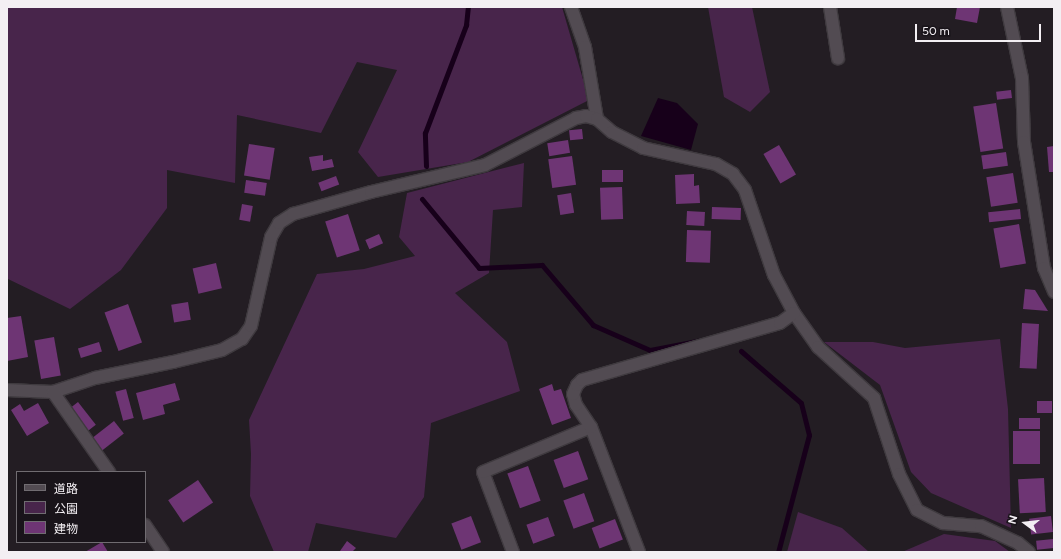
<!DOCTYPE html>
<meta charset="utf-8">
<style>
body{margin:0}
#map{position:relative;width:1061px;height:559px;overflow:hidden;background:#231d23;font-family:Figtree,"Noto Sans JP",sans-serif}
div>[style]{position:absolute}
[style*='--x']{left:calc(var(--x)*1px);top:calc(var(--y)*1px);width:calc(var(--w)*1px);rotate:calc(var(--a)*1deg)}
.green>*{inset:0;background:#48254b}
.water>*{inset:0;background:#17001a}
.stream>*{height:5px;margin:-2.5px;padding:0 2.5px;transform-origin:2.5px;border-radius:2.5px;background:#17001a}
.building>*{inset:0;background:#6e3574;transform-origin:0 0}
.roads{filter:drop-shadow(1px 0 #3f3a3f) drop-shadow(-1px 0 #3f3a3f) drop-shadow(0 1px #3f3a3f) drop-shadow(0 -1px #3f3a3f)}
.street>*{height:12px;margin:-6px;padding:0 6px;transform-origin:6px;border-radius:6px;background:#524b52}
span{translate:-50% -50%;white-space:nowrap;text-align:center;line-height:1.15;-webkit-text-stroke:4px #19141a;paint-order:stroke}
.frame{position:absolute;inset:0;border:8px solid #f3eff3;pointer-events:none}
.legend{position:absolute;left:16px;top:471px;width:130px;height:72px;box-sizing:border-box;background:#19141a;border:1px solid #706c71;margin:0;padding:5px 7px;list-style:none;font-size:12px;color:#f3eff3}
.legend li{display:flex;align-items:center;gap:8px;height:20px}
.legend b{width:20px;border:1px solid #706c71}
.north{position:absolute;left:1005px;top:503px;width:40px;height:40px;-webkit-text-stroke:3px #19141a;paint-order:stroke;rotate:285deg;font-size:11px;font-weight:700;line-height:16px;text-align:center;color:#f3eff3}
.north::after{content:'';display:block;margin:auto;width:14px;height:18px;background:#f3eff3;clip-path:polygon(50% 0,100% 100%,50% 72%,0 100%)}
.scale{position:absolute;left:915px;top:24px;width:126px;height:18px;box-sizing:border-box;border:2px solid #f3eff3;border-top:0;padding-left:5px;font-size:12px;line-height:14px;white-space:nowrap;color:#f3eff3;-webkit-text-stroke:3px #19141a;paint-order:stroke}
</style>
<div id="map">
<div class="green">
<div style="clip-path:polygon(7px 7px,562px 7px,589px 100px,468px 162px,378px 177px,358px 152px,397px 70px,357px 62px,321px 133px,237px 115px,235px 183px,167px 170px,167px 208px,121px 270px,70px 309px,8px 279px)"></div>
<div style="clip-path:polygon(708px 7px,752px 7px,770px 92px,750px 112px,724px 97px)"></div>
<div style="clip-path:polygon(524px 163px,522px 207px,493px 210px,489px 273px,455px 293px,507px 342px,520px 391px,431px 423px,424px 497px,396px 538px,316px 523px,308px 552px,274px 552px,250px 496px,251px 454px,249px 420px,317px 274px,364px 269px,415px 256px,399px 237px,407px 193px)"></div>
<div style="clip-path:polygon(1000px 339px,1008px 409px,1011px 528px,931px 493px,911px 472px,880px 385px,824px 342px,873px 342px,905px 348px)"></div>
<div style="clip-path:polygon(798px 512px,842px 528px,869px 552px,787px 552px)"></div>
<div style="clip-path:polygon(944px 534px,995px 541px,1010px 552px,902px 552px)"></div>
</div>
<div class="water">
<div style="clip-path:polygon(658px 98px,677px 103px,698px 124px,691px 150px,641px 136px)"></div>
</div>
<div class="stream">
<div style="--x:426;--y:166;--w:33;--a:-92"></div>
<div style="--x:425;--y:133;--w:116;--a:-69.2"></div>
<div style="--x:466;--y:25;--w:18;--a:-84"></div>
<div style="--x:422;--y:199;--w:89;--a:50.4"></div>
<div style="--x:479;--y:268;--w:63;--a:-2.7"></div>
<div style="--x:542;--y:265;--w:79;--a:49.6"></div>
<div style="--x:593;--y:325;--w:62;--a:23.7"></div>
<div style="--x:650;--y:350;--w:53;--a:-10.9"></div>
<div style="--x:741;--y:351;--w:79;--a:40.9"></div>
<div style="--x:801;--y:403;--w:33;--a:76"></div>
<div style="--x:809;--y:435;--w:121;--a:104.8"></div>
</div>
<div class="building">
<div style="clip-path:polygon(957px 7px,980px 7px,977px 23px,955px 19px)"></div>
<div style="left:1011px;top:90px;width:8px;height:15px;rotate:83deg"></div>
<div style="left:996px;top:103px;width:46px;height:23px;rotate:81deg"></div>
<div style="left:582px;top:129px;width:10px;height:13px;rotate:84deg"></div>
<div style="left:568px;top:140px;width:13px;height:21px;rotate:81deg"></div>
<div style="left:249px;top:144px;width:26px;height:32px;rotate:9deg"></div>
<div style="left:779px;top:145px;width:34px;height:18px;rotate:60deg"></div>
<div style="clip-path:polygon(1054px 146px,1054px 172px,1049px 172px,1047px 147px)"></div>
<div style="left:1006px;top:152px;width:14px;height:25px;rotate:82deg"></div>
<div style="clip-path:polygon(323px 155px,323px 161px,332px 159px,334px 167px,312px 171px,309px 157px)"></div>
<div style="left:572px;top:156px;width:29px;height:24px;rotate:82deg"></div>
<div style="left:623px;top:170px;width:12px;height:21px;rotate:90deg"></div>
<div style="left:1013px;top:173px;width:30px;height:27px;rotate:81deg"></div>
<div style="clip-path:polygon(694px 174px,694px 186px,699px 185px,700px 203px,676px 204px,675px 175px)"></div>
<div style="left:336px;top:176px;width:9px;height:19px;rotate:69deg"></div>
<div style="left:246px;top:180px;width:21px;height:13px;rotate:8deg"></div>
<div style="left:622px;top:187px;width:32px;height:22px;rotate:88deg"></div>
<div style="left:571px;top:193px;width:20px;height:14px;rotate:81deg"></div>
<div style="left:242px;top:204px;width:11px;height:16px;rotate:10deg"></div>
<div style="left:712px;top:207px;width:29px;height:12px;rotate:2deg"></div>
<div style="left:1020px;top:209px;width:10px;height:32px;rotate:84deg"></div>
<div style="left:687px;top:211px;width:18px;height:14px;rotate:3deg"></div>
<div style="left:348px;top:214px;width:38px;height:24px;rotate:72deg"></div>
<div style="left:1019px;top:224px;width:40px;height:26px;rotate:80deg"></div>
<div style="left:687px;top:230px;width:24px;height:32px;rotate:2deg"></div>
<div style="left:379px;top:234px;width:10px;height:15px;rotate:66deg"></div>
<div style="left:216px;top:263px;width:26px;height:24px;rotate:77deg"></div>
<div style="clip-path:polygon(1025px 289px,1035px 290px,1048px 311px,1023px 309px)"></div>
<div style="left:188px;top:302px;width:18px;height:17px;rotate:81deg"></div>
<div style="left:128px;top:304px;width:41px;height:25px;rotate:70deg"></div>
<div style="clip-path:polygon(21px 316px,28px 357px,7px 361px,7px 318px)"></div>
<div style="left:1022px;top:323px;width:17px;height:45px;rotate:3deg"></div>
<div style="left:54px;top:337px;width:39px;height:20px;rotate:80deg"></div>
<div style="left:99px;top:342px;width:10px;height:22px;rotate:73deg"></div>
<div style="clip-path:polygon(175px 383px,180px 400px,163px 405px,165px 414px,143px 420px,136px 393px)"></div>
<div style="clip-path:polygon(552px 384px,554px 391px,561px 389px,571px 418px,552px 425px,539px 389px)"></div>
<div style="left:126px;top:389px;width:30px;height:11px;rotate:75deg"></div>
<div style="left:1052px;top:401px;width:12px;height:15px;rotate:90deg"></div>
<div style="left:78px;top:402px;width:29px;height:11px;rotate:52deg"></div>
<div style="clip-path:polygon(38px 403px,49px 423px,27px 436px,11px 410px,20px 404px,24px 411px)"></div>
<div style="left:1019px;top:418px;width:21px;height:11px"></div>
<div style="left:114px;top:421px;width:16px;height:28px;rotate:52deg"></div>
<div style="left:1013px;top:431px;width:27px;height:33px"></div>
<div style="left:578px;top:451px;width:30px;height:26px;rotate:70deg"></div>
<div style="left:528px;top:466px;width:37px;height:22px;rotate:70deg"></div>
<div style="left:1044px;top:478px;width:34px;height:26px;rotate:87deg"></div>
<div style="left:198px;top:480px;width:27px;height:36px;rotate:56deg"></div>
<div style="left:584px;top:493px;width:30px;height:22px;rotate:70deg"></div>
<div style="left:471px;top:516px;width:28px;height:21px;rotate:69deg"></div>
<div style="left:1051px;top:516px;width:16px;height:22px;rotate:83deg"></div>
<div style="left:548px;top:517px;width:20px;height:23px;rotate:70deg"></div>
<div style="left:615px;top:519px;width:22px;height:25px;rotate:69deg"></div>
<div style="left:1053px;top:539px;width:9px;height:17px;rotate:84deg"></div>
<div style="clip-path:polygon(347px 541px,356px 548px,352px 552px,341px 552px,340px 551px)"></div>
<div style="clip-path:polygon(102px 542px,108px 552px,85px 552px)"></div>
</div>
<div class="roads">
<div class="street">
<div style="--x:571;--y:7;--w:42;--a:70.7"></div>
<div style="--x:585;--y:47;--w:73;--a:80.5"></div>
<div style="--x:830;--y:7;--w:52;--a:81.1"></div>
<div style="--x:1007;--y:7;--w:73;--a:78.1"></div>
<div style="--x:1022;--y:78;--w:64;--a:88.2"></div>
<div style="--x:1024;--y:142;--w:128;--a:81"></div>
<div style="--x:1044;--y:268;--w:26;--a:67"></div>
<div style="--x:7;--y:390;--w:46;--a:2.5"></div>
<div style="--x:53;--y:392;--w:44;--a:-18.4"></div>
<div style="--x:95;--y:378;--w:80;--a:-11.6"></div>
<div style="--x:173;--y:362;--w:50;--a:-13.8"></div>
<div style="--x:222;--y:350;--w:23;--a:-29"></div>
<div style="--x:242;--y:339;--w:16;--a:-55"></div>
<div style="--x:251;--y:326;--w:91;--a:-77.3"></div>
<div style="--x:271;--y:237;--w:16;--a:-60"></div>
<div style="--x:279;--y:223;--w:17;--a:-33"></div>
<div style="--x:293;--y:214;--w:81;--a:-15.8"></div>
<div style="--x:371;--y:192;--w:117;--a:-13.3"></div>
<div style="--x:485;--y:165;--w:102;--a:-27.3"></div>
<div style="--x:576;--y:118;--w:10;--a:-11"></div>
<div style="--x:586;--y:116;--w:11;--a:15"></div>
<div style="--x:597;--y:119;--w:20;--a:41"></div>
<div style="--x:612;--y:132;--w:35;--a:27"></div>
<div style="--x:643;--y:148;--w:75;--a:12.4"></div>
<div style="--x:716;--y:164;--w:20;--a:30"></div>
<div style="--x:733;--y:174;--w:20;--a:53"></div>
<div style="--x:745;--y:190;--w:90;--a:71.2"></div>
<div style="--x:774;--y:275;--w:43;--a:62.2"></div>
<div style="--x:794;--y:313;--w:42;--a:54.8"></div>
<div style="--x:818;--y:347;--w:76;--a:42.3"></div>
<div style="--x:874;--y:398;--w:80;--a:71.8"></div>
<div style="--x:899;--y:474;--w:40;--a:63.4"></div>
<div style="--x:917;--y:510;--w:29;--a:27"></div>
<div style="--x:943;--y:523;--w:38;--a:5"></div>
<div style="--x:981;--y:526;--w:41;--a:24.7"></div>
<div style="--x:1018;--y:543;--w:14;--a:39"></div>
<div style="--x:53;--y:392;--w:98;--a:55"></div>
<div style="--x:145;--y:525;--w:32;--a:56"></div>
<div style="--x:513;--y:552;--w:85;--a:-110.6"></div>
<div style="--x:483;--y:472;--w:117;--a:-22.6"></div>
<div style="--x:639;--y:552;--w:134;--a:-111"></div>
<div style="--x:591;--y:427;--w:27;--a:-124"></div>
<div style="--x:576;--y:405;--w:11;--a:-105"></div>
<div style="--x:573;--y:394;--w:10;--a:-66"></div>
<div style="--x:577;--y:385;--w:7;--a:-45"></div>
<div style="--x:582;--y:380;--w:206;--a:-16.1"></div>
<div style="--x:780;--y:323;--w:17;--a:-36"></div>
</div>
</div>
<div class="frame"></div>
<ul class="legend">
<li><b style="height:5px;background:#524b52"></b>道路</li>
<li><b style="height:11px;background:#48254b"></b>公園</li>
<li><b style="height:11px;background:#6e3574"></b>建物</li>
</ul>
<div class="north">N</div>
<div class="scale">50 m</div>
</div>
